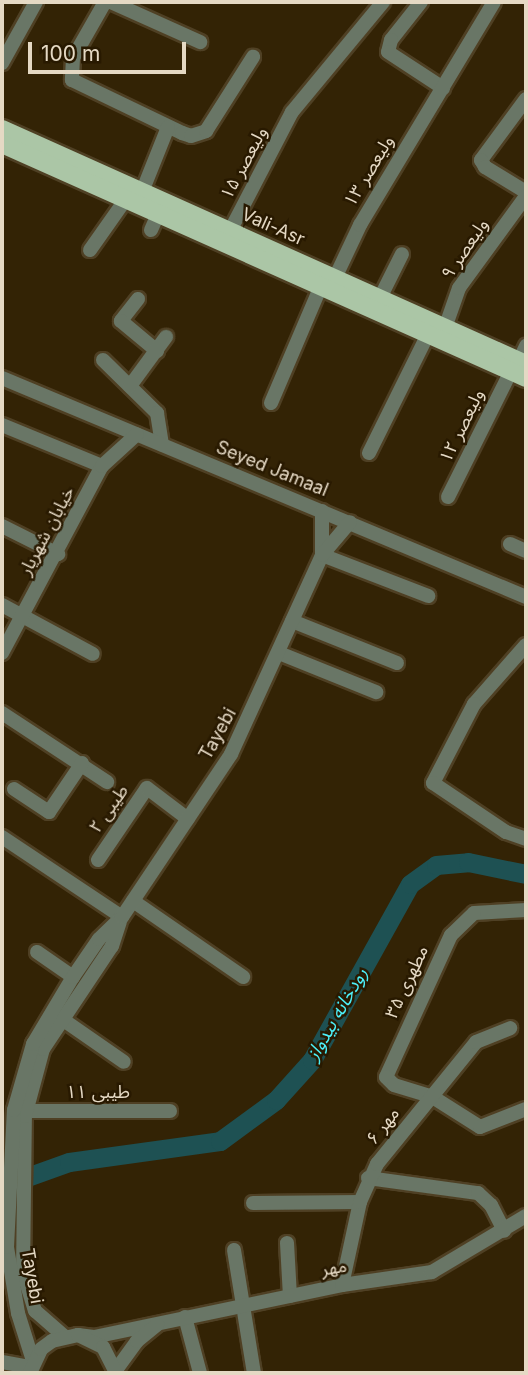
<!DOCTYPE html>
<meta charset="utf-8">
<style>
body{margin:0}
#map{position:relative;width:528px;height:1375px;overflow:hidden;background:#332305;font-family:Inter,"Noto Sans Arabic",sans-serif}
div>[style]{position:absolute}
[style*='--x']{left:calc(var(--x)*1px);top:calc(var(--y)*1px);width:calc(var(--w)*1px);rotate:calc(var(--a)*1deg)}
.river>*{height:19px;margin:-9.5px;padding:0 9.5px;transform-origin:9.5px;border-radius:9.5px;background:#1e5153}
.roads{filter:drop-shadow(2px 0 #4f4024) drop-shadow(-2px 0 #4f4024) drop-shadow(0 2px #4f4024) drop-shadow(0 -2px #4f4024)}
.minor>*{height:14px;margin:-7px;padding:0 7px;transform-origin:7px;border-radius:7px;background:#697666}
.major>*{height:18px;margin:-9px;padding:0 9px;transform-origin:9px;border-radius:9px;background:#abc6a6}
span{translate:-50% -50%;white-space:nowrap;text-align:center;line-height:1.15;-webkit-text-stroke:5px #281900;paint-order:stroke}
.street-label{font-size:18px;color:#e5d9c4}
.water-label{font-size:19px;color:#4ceff8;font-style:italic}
.frame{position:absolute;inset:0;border:4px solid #e5d9c4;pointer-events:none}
.scale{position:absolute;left:28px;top:42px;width:158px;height:32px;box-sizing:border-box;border:4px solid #e5d9c4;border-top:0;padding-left:9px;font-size:21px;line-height:24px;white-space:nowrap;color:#e5d9c4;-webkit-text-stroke:5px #281900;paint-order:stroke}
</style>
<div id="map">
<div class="river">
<div style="--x:2;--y:1186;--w:71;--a:-19.7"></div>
<div style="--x:69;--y:1162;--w:152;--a:-7.9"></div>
<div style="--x:220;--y:1141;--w:69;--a:-36.2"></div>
<div style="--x:276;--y:1100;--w:54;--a:-48"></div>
<div style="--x:312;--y:1060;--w:201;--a:-60.9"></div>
<div style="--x:410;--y:884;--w:32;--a:-36"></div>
<div style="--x:436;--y:865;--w:32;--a:-5"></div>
<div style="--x:468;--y:862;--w:59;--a:11.7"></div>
</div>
<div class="roads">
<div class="minor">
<div style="--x:105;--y:2;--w:64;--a:119.7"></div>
<div style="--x:73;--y:58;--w:22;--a:93"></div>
<div style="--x:72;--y:80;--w:122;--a:25.7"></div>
<div style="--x:182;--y:133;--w:9;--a:18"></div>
<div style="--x:191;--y:136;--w:16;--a:-18"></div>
<div style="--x:206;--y:131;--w:88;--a:-57.6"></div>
<div style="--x:111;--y:2;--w:98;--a:24.2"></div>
<div style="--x:421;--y:2;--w:48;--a:128.3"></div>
<div style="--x:391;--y:40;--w:12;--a:104"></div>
<div style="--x:388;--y:52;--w:66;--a:33.2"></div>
<div style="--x:2;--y:63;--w:70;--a:-60.9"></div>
<div style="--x:526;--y:99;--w:76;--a:126.4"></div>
<div style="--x:481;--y:160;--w:8;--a:60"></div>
<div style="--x:485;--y:167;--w:48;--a:31.4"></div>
<div style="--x:142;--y:192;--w:70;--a:-68.2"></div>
<div style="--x:151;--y:230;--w:17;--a:-66"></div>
<div style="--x:230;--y:231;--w:134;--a:-62.5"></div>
<div style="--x:292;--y:112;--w:143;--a:-50.4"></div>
<div style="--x:90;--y:250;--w:62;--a:-54.8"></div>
<div style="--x:335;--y:278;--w:59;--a:-64.7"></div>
<div style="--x:360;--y:225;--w:260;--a:-59"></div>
<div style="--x:380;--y:298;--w:49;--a:-63.4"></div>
<div style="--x:138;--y:299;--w:28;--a:128"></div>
<div style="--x:121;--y:321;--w:47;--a:39.8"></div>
<div style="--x:445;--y:328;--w:42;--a:-70.7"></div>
<div style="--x:459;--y:288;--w:114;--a:-53.9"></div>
<div style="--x:103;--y:360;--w:76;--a:44.5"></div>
<div style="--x:157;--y:413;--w:32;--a:81"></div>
<div style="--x:519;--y:361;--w:17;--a:-65"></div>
<div style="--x:2;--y:378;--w:568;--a:22.68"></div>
<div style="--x:130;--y:386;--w:61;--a:-53.7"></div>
<div style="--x:271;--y:403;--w:127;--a:-66.9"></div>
<div style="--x:2;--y:425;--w:108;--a:22.3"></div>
<div style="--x:369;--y:453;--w:133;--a:-63.6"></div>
<div style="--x:448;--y:497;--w:141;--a:-63.4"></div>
<div style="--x:2;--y:526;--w:63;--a:26.6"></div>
<div style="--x:510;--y:544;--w:17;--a:24"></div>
<div style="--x:322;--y:555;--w:114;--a:21.1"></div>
<div style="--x:322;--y:555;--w:44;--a:-90"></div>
<div style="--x:2;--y:605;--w:103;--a:28.3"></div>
<div style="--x:292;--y:621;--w:113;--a:21.8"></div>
<div style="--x:526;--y:645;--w:79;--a:131.4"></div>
<div style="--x:474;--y:704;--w:89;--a:117.4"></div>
<div style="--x:433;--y:783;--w:88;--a:33.9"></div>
<div style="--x:506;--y:832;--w:21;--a:19"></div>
<div style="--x:2;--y:653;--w:212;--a:-61.9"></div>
<div style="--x:102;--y:466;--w:47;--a:-42.4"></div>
<div style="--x:279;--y:653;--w:105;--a:21.9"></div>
<div style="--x:2;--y:713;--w:126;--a:33.3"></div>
<div style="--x:14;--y:789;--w:42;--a:33.3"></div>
<div style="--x:49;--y:812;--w:59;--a:-56"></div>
<div style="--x:2;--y:837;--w:144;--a:33.7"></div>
<div style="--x:98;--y:860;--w:87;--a:-55.8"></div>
<div style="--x:147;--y:788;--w:51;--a:37.1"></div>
<div style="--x:133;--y:901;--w:134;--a:34.6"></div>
<div style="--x:526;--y:910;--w:52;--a:176.7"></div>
<div style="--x:474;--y:913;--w:32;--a:136"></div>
<div style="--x:451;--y:935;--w:156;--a:114.6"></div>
<div style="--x:386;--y:1077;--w:11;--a:45"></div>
<div style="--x:394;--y:1085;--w:39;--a:17"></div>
<div style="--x:431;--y:1096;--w:58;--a:32.3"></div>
<div style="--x:480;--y:1127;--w:49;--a:-21.4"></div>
<div style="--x:37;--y:952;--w:44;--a:34.8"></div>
<div style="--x:62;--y:1019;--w:75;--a:34.7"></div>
<div style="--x:26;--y:1111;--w:144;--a:0"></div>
<div style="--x:368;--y:1178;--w:111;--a:7.8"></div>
<div style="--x:478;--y:1193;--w:18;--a:43"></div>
<div style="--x:491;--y:1205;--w:29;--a:63"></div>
<div style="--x:253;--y:1203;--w:107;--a:-0.5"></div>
<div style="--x:287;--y:1243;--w:53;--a:86.8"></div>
<div style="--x:234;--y:1250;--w:125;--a:80.8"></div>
<div style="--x:342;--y:1285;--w:85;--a:-77.8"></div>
<div style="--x:360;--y:1202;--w:42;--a:-65.9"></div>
<div style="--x:377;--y:1164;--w:157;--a:-50.9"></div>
<div style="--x:476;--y:1042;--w:37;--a:-22"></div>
<div style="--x:185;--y:1317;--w:58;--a:75"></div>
<div style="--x:78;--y:1335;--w:16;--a:7"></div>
<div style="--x:94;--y:1337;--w:253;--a:-11.8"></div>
<div style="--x:342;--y:1285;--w:91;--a:-8.2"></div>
<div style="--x:432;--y:1272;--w:109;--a:-30.8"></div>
<div style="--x:64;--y:1336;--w:38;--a:-139"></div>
<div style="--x:35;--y:1311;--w:41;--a:-107.1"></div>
<div style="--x:23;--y:1272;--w:156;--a:-89.3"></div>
<div style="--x:25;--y:1116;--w:69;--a:-75"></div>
<div style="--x:43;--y:1049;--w:124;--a:-56.2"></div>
<div style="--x:112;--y:946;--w:25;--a:-72"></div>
<div style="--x:33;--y:1361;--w:50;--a:-107.4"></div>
<div style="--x:18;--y:1313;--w:67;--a:-99.5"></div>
<div style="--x:7;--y:1247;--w:137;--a:-87.1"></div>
<div style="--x:14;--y:1110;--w:69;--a:-73.9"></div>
<div style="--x:33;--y:1044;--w:78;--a:-59.2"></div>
<div style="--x:73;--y:977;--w:46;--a:-55.6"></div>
<div style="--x:99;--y:939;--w:32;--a:-44"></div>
<div style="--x:122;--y:917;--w:196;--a:-56.2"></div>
<div style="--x:231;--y:754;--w:219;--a:-65.4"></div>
<div style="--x:322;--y:555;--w:43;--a:-49.7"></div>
<div style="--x:2;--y:1362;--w:29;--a:10"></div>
<div style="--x:116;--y:1370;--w:36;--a:-54"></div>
<div style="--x:137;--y:1341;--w:26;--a:-39"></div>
<div style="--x:30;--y:1373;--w:26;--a:-65"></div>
<div style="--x:41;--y:1349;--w:14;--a:-36"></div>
<div style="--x:52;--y:1341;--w:27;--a:-13"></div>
<div style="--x:78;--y:1335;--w:28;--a:26"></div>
<div style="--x:103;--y:1347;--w:29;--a:63"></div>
</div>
<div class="major">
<div style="--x:2;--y:129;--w:574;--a:24.15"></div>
<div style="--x:2;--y:144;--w:574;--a:24.06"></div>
</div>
</div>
<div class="street-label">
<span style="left:244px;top:163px;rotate:-62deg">ولیعصر ۱۵</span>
<span style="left:369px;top:171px;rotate:-59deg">ولیعصر ۱۳</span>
<span style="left:273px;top:227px;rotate:24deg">Vali-Asr</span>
<span style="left:465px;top:249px;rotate:-56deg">ولیعصر ۹</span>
<span style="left:462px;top:426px;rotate:-64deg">ولیعصر ۱۲</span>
<span style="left:272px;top:469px;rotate:22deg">Seyed Jamaal</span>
<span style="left:47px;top:531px;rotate:-62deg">خیابان شهریار</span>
<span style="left:218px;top:734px;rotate:-61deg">Tayebi</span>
<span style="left:109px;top:809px;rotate:-55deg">طیبی ۲</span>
<span style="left:407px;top:982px;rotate:-65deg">مطهری ۳۵</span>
<span style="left:98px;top:1092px">طیبی ۱۱</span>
<span style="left:383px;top:1126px;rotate:-52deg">مهر ۶</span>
<span style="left:334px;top:1268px;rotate:-10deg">مهر</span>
<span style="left:32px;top:1276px;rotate:80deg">Tayebi</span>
</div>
<div class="water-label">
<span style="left:337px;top:1014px;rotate:-60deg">رودخانه بیدواز</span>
</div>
<div class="frame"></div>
<div class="scale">100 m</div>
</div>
